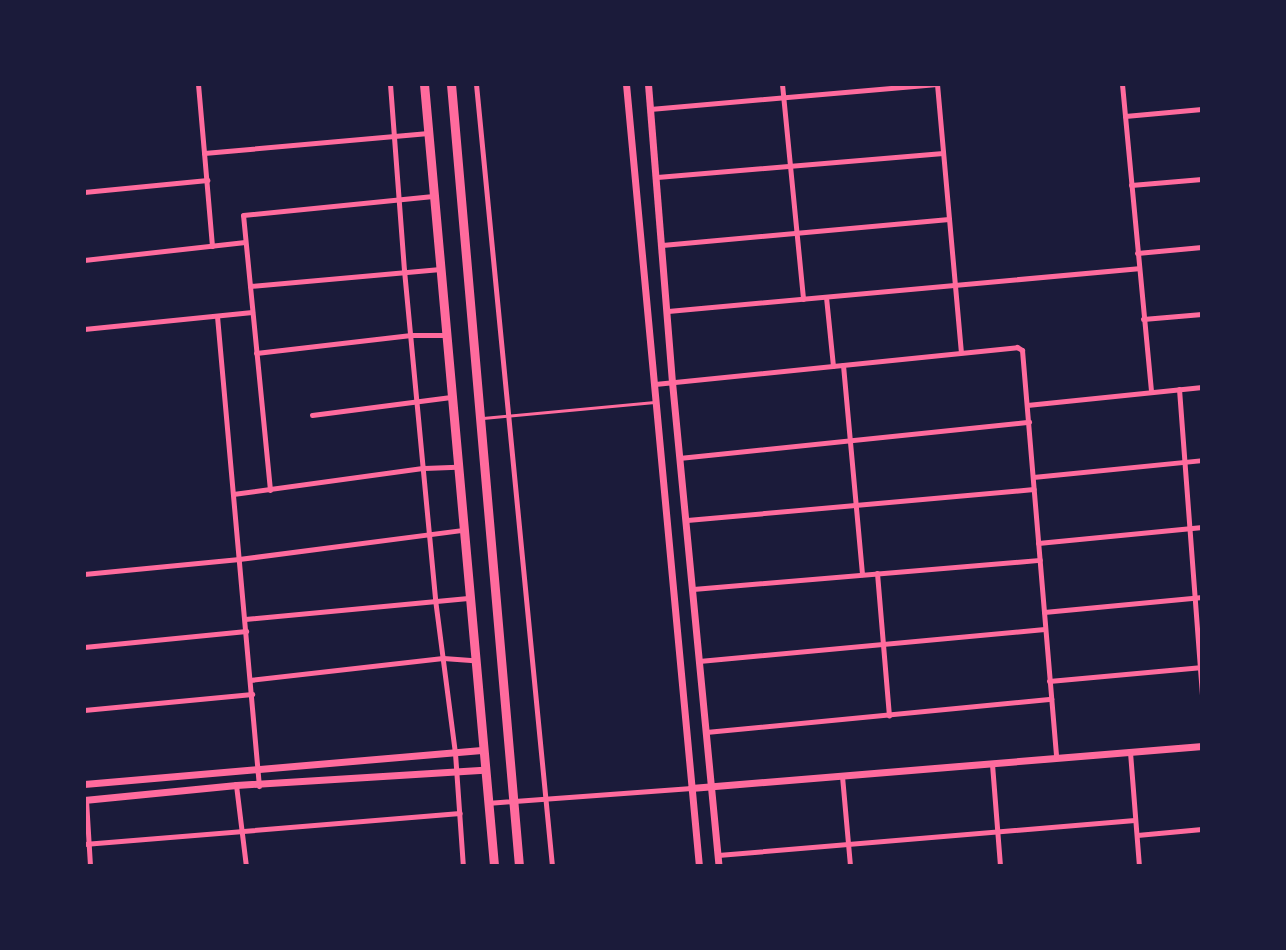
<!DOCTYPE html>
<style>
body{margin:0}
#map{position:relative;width:1286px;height:950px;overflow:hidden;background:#1b1b3a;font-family:"Noto Sans",sans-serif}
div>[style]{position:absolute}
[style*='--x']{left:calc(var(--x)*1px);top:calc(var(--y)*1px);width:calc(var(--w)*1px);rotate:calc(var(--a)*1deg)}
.service>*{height:2.5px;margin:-1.25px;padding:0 1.25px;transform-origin:1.25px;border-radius:1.25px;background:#ff6b9d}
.minor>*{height:5px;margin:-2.5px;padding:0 2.5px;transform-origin:2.5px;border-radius:2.5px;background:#ff6b9d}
.tertiary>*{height:7px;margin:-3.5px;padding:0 3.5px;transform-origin:3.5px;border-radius:3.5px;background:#ff6b9d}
.primary>*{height:9px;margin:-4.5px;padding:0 4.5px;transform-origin:4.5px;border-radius:4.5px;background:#ff6b9d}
span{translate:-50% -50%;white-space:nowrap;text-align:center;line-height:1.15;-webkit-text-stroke:5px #1b1b3a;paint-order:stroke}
.frame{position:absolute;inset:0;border:86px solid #1b1b3a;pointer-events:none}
</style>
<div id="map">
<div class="service">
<div style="--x:483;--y:418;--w:172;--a:-5.3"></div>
</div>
<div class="minor">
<div style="--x:198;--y:84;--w:69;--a:85"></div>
<div style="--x:390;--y:84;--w:187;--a:85.7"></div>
<div style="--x:404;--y:270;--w:330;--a:84.6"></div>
<div style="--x:435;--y:599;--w:155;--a:82.6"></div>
<div style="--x:455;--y:753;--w:113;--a:86"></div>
<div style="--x:476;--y:84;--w:786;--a:84.45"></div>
<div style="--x:782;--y:84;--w:216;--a:84.4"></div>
<div style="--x:937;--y:84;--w:269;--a:84.9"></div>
<div style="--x:1122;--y:84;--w:309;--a:84.6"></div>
<div style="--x:650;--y:109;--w:288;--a:-5"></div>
<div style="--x:1125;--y:116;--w:77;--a:-5.2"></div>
<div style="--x:657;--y:177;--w:287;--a:-4.8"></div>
<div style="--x:1131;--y:185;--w:71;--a:-4.8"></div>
<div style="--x:84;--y:192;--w:124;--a:-5.6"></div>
<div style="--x:662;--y:245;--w:288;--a:-5.2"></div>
<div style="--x:212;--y:246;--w:93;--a:-94.9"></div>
<div style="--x:204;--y:153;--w:225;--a:-5.1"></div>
<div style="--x:1137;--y:253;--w:65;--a:-5.3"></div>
<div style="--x:84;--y:260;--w:162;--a:-6.4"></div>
<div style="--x:250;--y:286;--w:191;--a:-5.1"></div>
<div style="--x:826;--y:297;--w:69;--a:84.2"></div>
<div style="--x:668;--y:311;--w:472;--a:-5.2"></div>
<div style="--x:217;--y:316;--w:472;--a:84.9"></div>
<div style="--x:1143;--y:319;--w:59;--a:-4.8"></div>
<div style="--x:84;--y:329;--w:169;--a:-5.8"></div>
<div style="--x:256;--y:353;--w:156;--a:-6.6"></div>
<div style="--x:411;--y:335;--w:34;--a:0"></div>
<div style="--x:843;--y:365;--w:210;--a:84.8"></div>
<div style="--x:655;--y:384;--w:364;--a:-5.8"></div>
<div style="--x:1017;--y:347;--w:6;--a:31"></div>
<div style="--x:1022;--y:350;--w:409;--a:85.2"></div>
<div style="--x:1179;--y:389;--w:308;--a:85.7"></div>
<div style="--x:1027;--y:405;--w:176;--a:-5.9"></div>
<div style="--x:312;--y:415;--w:140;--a:-7.4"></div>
<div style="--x:679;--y:458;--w:352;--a:-5.9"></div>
<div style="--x:1033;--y:477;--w:170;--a:-5.7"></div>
<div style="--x:270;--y:490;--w:276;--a:-95.6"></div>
<div style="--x:243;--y:215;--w:191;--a:-5.7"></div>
<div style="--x:233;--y:494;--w:193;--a:-7.8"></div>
<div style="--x:424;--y:468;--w:33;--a:-2"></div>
<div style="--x:687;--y:520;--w:348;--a:-5.1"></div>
<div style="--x:1038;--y:543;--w:165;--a:-5.6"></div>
<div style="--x:877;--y:573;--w:143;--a:85.2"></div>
<div style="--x:84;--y:574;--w:156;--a:-5.5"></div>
<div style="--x:239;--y:559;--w:226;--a:-7.4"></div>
<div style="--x:693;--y:589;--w:348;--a:-4.8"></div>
<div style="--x:1044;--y:612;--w:159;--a:-5.4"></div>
<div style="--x:245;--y:619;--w:224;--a:-5.4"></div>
<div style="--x:84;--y:647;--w:163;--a:-5.6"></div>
<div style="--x:699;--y:661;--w:347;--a:-5.3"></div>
<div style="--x:250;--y:680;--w:194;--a:-6.5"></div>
<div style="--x:443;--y:658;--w:31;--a:4"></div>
<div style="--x:1049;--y:681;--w:154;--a:-5.2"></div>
<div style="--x:84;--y:710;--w:169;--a:-5.4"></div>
<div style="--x:706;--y:732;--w:347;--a:-5.5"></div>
<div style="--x:1130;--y:752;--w:114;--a:85.5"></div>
<div style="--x:992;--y:764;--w:102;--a:85.5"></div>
<div style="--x:842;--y:776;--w:90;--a:84.9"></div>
<div style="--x:236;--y:785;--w:82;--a:83"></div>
<div style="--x:86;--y:800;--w:66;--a:86.5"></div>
<div style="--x:487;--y:803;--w:205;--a:-4.2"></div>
<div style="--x:1137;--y:835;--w:65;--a:-5.3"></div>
<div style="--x:84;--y:844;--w:377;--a:-4.7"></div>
<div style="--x:718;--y:855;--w:418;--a:-4.8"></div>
</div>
<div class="tertiary">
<div style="--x:626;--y:84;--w:785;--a:84.67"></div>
<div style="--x:648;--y:84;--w:299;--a:85.4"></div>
<div style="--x:672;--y:382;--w:486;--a:84.5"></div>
<div style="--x:84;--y:784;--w:399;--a:-4.9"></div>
<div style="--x:691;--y:788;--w:513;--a:-4.7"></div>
<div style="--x:84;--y:800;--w:153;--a:-5.6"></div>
<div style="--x:236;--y:785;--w:248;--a:-3.5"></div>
</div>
<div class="primary">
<div style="--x:424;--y:84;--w:785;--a:84.88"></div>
<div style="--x:451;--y:84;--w:785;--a:85.03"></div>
</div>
<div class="frame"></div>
</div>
